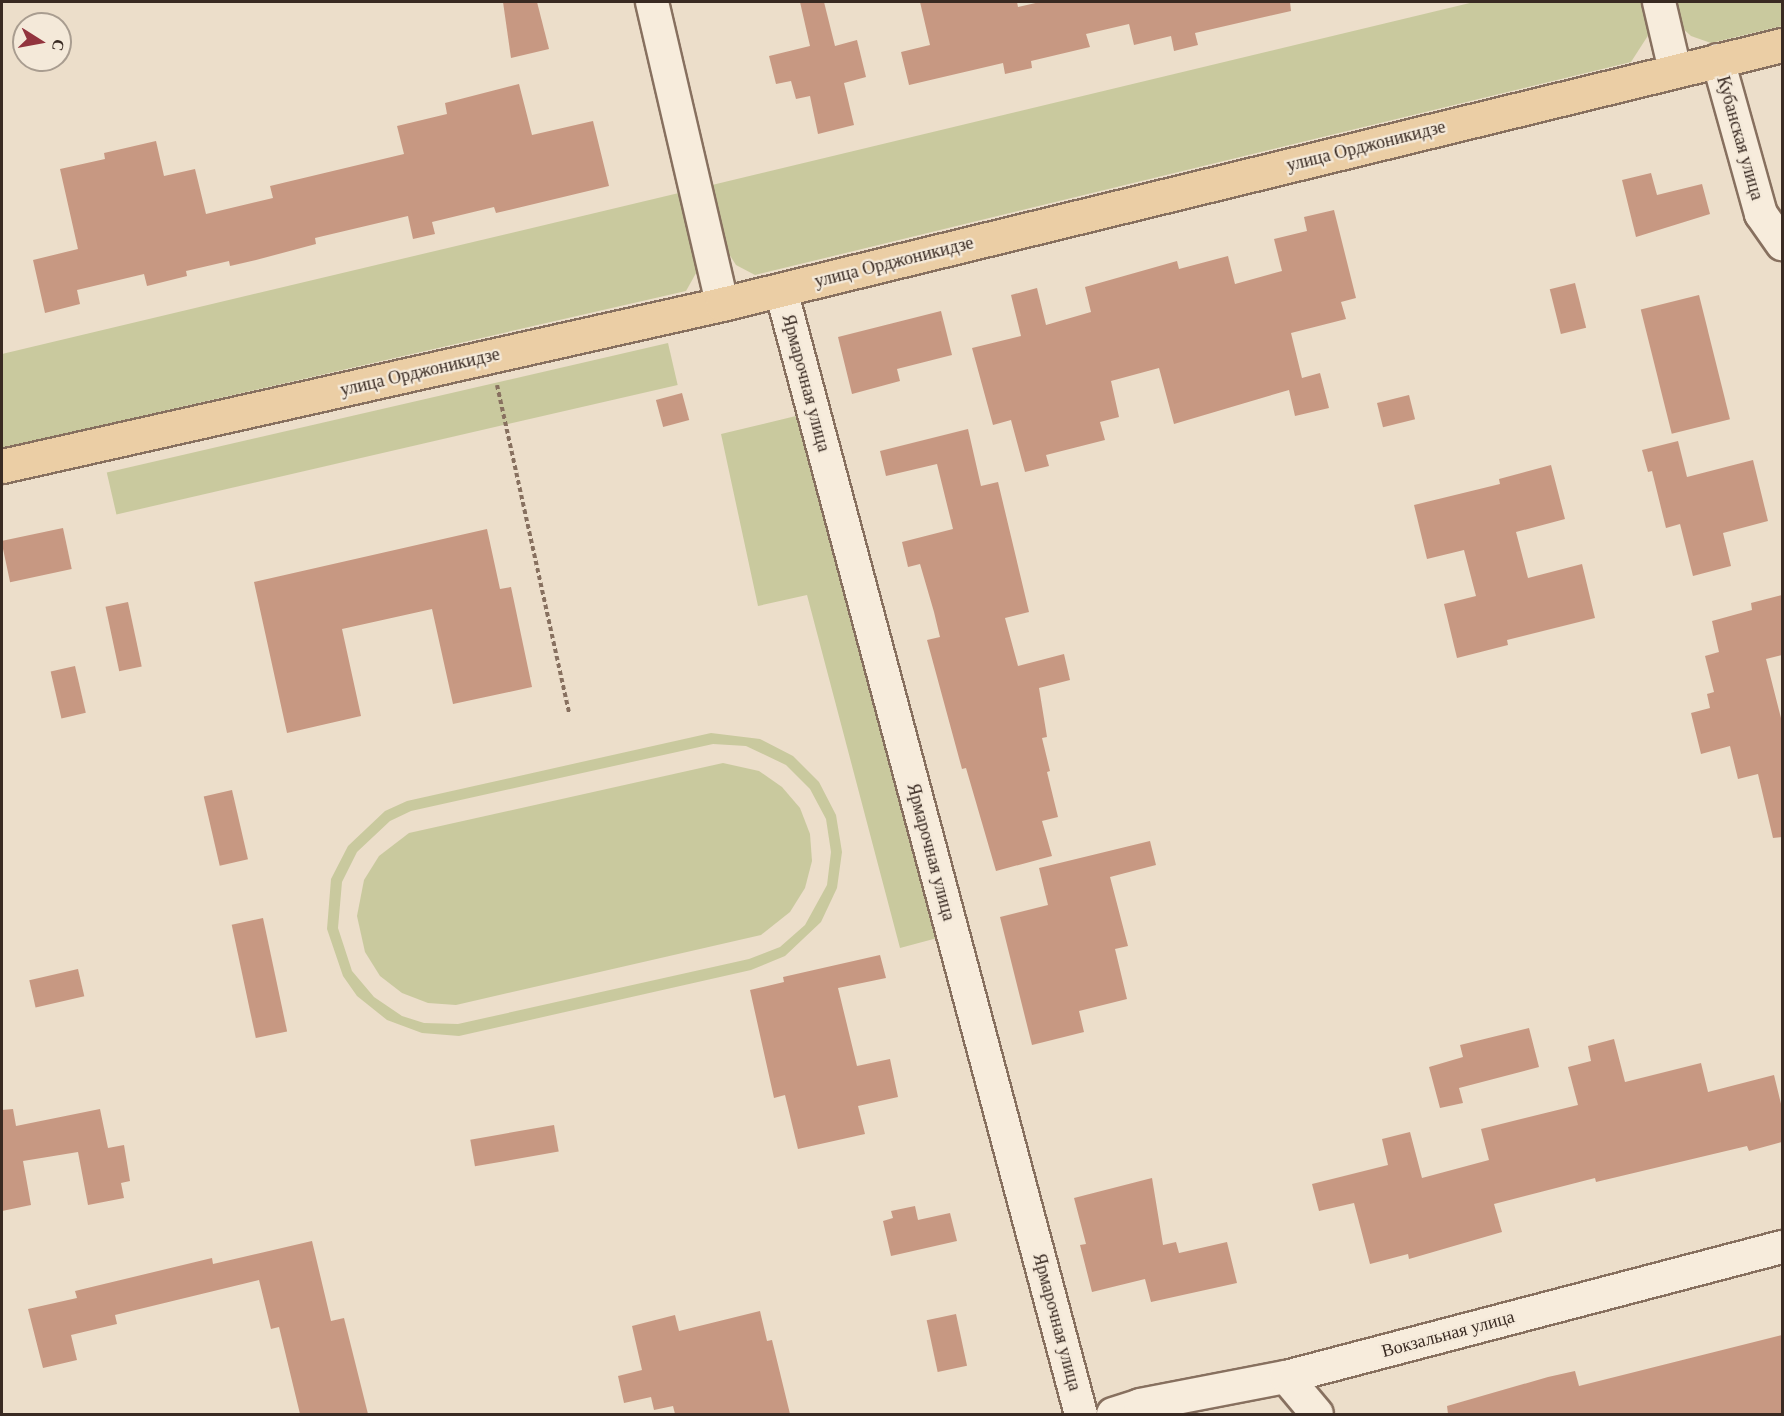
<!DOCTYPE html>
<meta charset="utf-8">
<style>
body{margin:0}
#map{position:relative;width:1784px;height:1416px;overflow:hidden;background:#ecdeca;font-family:"Times New Roman",serif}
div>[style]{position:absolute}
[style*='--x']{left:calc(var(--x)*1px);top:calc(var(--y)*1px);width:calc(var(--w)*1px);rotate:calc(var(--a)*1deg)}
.green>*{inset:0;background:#c9c99e;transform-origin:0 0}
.building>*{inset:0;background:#c79882;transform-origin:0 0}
.path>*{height:4px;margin-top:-2px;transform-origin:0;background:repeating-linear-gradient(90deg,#87705f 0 4.5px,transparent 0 7.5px)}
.roads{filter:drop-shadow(2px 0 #87705f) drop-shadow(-2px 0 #87705f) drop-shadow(0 2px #87705f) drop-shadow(0 -2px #87705f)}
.minor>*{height:32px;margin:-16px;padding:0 16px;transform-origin:16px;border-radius:16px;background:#f7ecdc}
.major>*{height:33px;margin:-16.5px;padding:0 16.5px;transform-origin:16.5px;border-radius:16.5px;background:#ebcea5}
span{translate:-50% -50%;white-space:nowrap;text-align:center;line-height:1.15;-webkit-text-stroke:4.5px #f4e9d9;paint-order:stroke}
.street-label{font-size:18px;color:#392a22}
.frame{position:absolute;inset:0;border:3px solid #392a22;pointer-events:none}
.north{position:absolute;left:12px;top:12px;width:60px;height:60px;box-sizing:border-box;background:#f4e9d9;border:2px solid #a99d90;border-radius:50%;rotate:101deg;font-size:16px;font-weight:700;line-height:24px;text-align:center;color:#392a22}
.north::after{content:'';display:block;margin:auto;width:21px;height:27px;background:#92343e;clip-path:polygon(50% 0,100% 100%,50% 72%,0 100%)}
</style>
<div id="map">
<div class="green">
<div style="clip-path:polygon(1474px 2px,1641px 2px,1649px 34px,1631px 62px,755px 275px,736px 265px,729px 254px,712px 185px)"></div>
<div style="clip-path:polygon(1674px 2px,1782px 2px,1782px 26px,1711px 43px,1691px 36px,1679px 25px)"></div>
<div style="clip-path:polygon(683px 192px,700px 266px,686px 291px,2px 448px,2px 354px)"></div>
<div style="left:668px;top:343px;width:43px;height:576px;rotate:77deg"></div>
<div style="clip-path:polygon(800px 415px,941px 937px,900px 948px,807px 595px,758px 606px,721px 434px)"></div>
<div style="clip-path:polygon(evenodd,711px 733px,760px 739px,793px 756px,819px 782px,836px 815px,842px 852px,837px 888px,821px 922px,785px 956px,751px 970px,459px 1036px,422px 1033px,387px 1020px,357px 996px,343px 976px,327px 929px,331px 879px,348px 846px,385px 811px,407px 801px,711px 733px,713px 744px,746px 746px,786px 765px,810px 789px,826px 819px,831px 852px,827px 885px,805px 925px,780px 947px,749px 959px,458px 1024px,424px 1023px,402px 1016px,374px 997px,352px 971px,338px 928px,342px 882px,357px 852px,390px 821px,411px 811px,713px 744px)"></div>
<div style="clip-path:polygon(723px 763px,759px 771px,782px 787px,800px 808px,810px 834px,812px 861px,805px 888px,790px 912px,761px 935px,456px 1005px,428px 1003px,402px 993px,380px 976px,365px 952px,357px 916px,364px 880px,379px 856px,409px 833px)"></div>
</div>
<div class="building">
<div style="clip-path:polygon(503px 2px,537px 2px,549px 49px,511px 58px)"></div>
<div style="clip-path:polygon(800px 2px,824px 2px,835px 46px,857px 40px,866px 77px,844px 83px,854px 125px,818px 134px,810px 96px,796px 99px,791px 81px,776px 84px,769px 56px,810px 46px)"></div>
<div style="clip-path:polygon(920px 2px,1017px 2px,1018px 7px,1040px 2px,1290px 2px,1291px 11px,1195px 33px,1198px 45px,1174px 51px,1171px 36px,1134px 45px,1129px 24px,1086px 34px,1090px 47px,1031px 61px,1032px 68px,1005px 74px,1003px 63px,909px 85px,901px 52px,930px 45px)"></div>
<div style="clip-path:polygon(519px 84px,532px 135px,593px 121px,609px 186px,496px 213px,494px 207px,432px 222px,435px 234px,413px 239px,408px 216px,315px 238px,316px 244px,256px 260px,230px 266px,229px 261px,186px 271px,187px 276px,147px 286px,144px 274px,77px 290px,80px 304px,45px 313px,33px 260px,78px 249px,60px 169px,105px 159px,104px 153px,156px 141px,164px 176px,195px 169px,206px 214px,273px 198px,270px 186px,404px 154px,397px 126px,447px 114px,445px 103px)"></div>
<div style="clip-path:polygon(1651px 173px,1657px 195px,1702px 184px,1710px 214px,1636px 237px,1622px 180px)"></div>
<div style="clip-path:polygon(1334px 210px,1356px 298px,1341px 302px,1346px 319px,1291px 333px,1302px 378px,1320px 373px,1329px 408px,1295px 416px,1289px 390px,1174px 424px,1159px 368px,1111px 381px,1119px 417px,1100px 422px,1105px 440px,1046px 455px,1049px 466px,1025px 472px,1011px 420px,993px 425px,972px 348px,1021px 336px,1011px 295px,1037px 288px,1046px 325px,1091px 312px,1085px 287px,1177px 261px,1179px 269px,1228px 256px,1235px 284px,1282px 271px,1274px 239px,1307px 231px,1304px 217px)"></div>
<div style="left:1575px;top:283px;width:46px;height:26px;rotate:76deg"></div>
<div style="left:1699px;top:295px;width:128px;height:60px;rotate:76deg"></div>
<div style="clip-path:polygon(941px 311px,952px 355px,897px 369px,900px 381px,852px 394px,838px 337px)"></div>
<div style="left:682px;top:393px;width:28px;height:27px;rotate:75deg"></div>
<div style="left:1409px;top:395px;width:25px;height:33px;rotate:76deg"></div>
<div style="clip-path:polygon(968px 429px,981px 486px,998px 482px,1029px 612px,1005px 618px,1018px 666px,1064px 654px,1070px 680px,1039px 688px,1047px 737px,1042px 738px,1050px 771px,1047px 772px,1058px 817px,1042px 821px,1052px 856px,996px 871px,966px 768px,962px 769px,927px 640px,940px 637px,934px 612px,920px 564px,908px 567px,902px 542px,953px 529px,937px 464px,886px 476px,880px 451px)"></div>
<div style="clip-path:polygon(1678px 441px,1687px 477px,1753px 460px,1768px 521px,1723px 533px,1731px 566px,1693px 576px,1680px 524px,1666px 528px,1652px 471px,1648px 472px,1642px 450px)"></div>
<div style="clip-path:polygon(1551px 465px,1565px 519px,1516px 532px,1528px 578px,1582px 564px,1595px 618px,1507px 640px,1508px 645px,1457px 658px,1444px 604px,1476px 596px,1464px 550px,1427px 559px,1414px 505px,1500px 484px,1499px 479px)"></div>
<div style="left:63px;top:528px;width:42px;height:63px;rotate:78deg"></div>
<div style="clip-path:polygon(487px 529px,500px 589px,511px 587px,532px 687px,453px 704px,432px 609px,342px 629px,361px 716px,287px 733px,254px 582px)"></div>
<div style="clip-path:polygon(1782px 595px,1782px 655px,1766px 659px,1782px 722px,1782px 837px,1773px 838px,1758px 774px,1738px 779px,1730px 746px,1701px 754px,1691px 713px,1710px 708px,1707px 694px,1714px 692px,1705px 656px,1719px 652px,1712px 621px,1752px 610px,1751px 603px)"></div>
<div style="left:128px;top:602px;width:66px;height:23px;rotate:78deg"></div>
<div style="left:75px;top:666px;width:48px;height:25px;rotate:77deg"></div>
<div style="left:232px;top:790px;width:71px;height:29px;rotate:77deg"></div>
<div style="clip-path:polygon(1150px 841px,1156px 865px,1110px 877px,1128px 946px,1115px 949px,1127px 999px,1079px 1011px,1084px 1032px,1032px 1045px,1000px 917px,1048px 905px,1039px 868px)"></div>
<div style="left:263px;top:918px;width:116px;height:32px;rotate:78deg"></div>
<div style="clip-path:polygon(880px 955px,886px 978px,838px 988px,857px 1066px,890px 1059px,898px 1097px,858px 1106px,865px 1134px,798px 1149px,785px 1095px,774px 1098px,750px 990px,784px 982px,783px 977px)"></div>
<div style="left:78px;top:969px;width:28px;height:50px;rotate:77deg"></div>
<div style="clip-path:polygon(1529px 1028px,1539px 1067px,1459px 1088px,1463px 1103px,1440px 1108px,1429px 1067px,1463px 1057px,1460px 1045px)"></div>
<div style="clip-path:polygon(1614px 1039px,1625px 1082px,1701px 1063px,1708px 1092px,1774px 1075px,1782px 1108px,1782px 1142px,1749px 1151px,1747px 1146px,1596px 1182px,1595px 1178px,1494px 1204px,1502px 1232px,1409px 1259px,1408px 1254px,1370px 1264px,1354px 1203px,1319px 1211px,1312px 1184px,1388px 1165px,1382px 1139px,1410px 1132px,1422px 1178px,1489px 1160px,1481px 1129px,1578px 1105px,1568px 1067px,1591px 1061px,1588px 1046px)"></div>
<div style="clip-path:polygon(13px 1109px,16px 1126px,100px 1109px,108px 1148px,124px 1145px,130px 1181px,121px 1183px,124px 1198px,88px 1205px,78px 1152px,23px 1161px,31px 1205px,2px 1211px,2px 1110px)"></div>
<div style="left:554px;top:1125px;width:27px;height:85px;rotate:80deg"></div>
<div style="clip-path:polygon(1152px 1178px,1163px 1245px,1176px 1242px,1179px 1253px,1227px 1242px,1237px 1283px,1151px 1302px,1145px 1279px,1092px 1292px,1080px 1245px,1086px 1244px,1074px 1198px)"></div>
<div style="clip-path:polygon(915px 1206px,918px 1220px,950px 1213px,957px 1241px,891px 1256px,883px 1221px,893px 1218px,891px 1211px)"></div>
<div style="clip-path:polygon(312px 1241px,331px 1321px,344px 1318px,368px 1414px,300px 1414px,279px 1327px,271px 1329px,259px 1280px,115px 1315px,117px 1324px,71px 1335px,77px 1360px,43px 1368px,28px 1309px,77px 1298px,75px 1291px,212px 1258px,213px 1264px)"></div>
<div style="clip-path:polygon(760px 1311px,767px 1341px,772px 1340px,790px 1414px,675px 1414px,673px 1406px,654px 1410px,651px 1397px,624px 1403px,618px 1376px,642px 1370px,632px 1326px,675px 1315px,679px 1331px)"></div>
<div style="left:956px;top:1314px;width:53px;height:30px;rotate:78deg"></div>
<div style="clip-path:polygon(1782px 1335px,1782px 1414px,1448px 1414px,1447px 1406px,1548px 1377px,1575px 1371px,1579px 1386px)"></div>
</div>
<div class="path">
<div style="--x:497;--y:385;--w:336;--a:77.6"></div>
</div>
<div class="roads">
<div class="minor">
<div style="--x:652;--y:2;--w:310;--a:76.9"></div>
<div style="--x:1659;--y:2;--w:70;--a:76.8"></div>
<div style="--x:1718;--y:60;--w:160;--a:74.4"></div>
<div style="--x:1761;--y:214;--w:37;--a:55"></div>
<div style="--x:781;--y:290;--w:1163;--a:75.06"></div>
<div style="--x:1286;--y:1377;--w:48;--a:50"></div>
<div style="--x:1113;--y:1414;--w:28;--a:-18"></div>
<div style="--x:1140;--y:1405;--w:149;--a:-10.9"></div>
<div style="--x:1286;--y:1377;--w:513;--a:-14.69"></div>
</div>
<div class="major">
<div style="--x:2;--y:466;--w:738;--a:-12.68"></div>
<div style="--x:722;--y:304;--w:1091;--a:-13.73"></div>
</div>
</div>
<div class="street-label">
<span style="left:1740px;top:138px;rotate:74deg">Кубанская улица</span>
<span style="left:1366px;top:146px;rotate:-14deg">улица Орджоникидзе</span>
<span style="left:894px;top:262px;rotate:-14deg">улица Орджоникидзе</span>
<span style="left:420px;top:372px;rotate:-13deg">улица Орджоникидзе</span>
<span style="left:806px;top:383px;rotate:75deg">Ярмарочная улица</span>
<span style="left:931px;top:852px;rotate:75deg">Ярмарочная улица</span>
<span style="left:1057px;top:1322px;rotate:75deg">Ярмарочная улица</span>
<span style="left:1448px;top:1334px;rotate:-15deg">Вокзальная улица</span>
</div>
<div class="frame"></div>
<div class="north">С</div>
</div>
